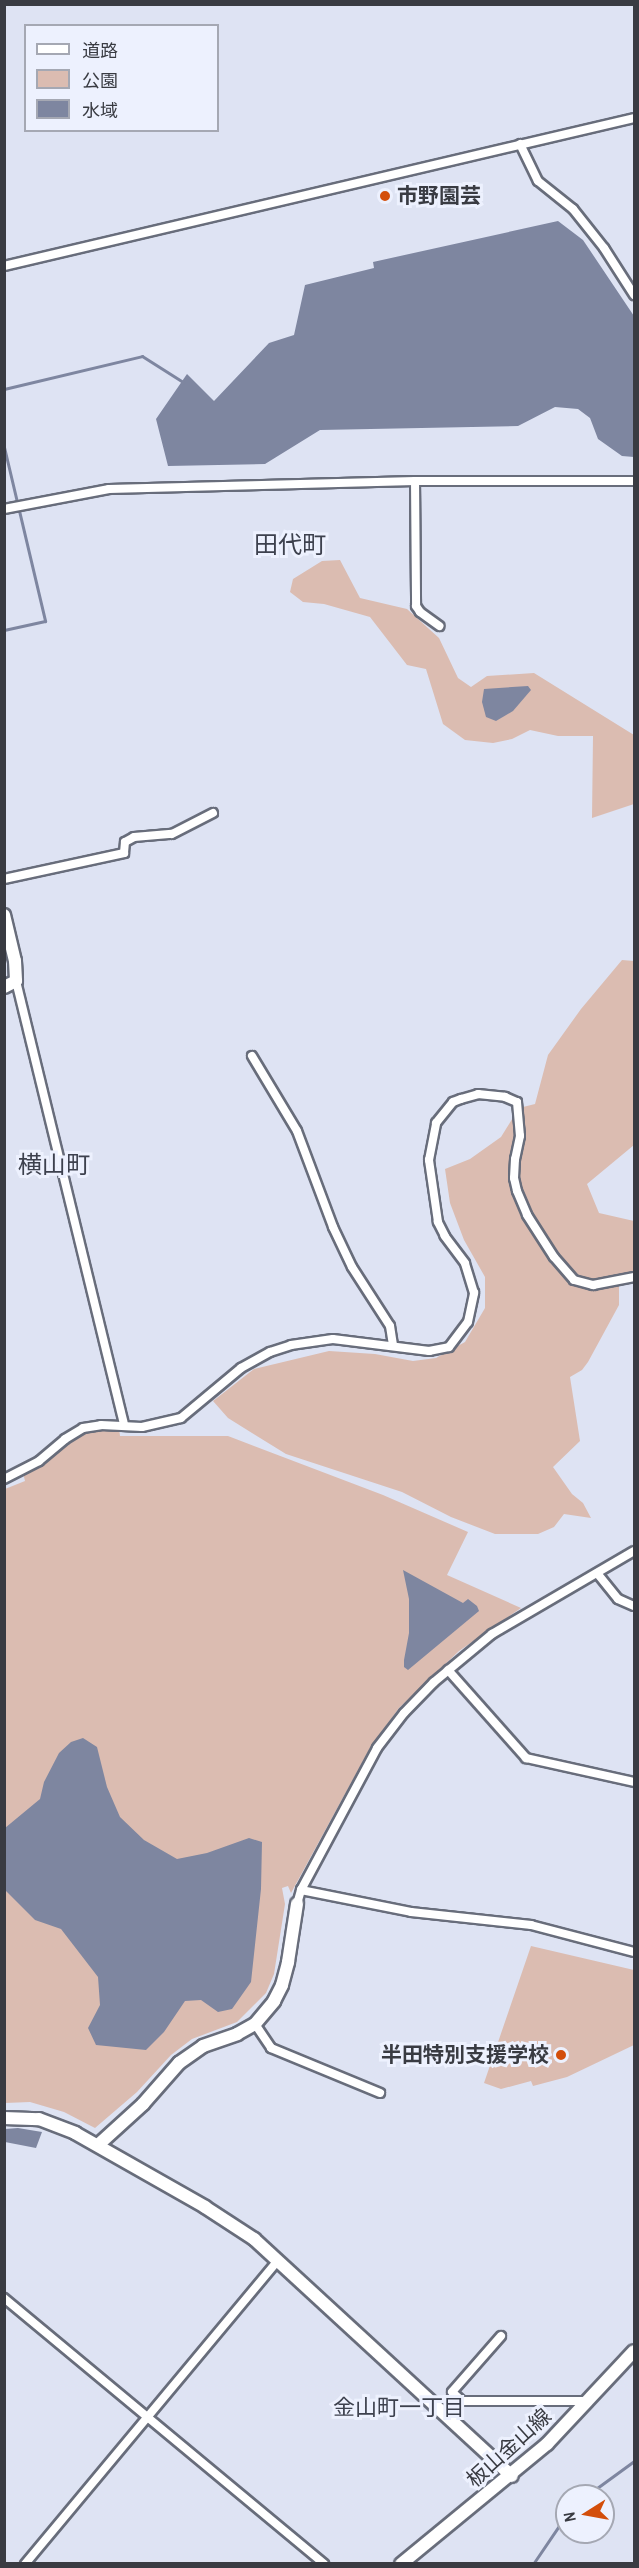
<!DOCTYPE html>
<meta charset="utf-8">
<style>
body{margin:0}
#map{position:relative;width:639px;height:2568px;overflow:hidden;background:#dee3f3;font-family:"Archivo Narrow","Noto Sans JP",sans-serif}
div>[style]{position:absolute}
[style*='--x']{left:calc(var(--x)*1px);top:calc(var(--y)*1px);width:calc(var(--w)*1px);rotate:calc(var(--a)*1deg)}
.green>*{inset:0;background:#dbbcb1}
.water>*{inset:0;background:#7e86a0}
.stream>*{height:3px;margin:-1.5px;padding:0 1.5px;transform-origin:1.5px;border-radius:1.5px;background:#7e86a0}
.roads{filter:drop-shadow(2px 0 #686d7b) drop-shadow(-2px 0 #686d7b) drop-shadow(0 2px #686d7b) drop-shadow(0 -2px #686d7b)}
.street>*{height:8px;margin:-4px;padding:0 4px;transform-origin:4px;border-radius:4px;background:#fff}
.secondary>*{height:12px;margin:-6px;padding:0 6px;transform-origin:6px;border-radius:6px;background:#fff}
.dots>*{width:16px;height:16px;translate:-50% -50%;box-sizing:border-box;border:3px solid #edf1fe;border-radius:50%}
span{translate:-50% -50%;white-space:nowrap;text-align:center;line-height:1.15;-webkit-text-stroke:6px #edf1fe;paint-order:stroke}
.poi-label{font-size:21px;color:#393b42;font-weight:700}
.left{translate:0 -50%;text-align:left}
.right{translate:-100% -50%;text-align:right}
.street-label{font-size:21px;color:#393b42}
.neighbourhood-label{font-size:22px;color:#3d414e}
.quarter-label{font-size:24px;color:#3d414e}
.frame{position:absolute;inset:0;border:6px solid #393b42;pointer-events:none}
.legend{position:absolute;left:24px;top:24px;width:195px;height:108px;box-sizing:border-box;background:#edf1fe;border:2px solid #a5a8b3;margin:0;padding:8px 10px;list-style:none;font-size:18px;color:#393b42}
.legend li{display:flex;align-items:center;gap:12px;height:30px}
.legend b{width:30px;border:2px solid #a5a8b3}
.north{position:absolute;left:555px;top:2484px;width:60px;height:60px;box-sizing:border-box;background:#edf1fe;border:2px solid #a5a8b3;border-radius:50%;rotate:259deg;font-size:16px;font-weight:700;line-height:24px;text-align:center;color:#393b42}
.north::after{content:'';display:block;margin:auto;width:21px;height:27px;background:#d34e0b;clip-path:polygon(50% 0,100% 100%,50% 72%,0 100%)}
</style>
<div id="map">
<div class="green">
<div style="clip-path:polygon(340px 560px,360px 598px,407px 609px,439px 638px,458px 678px,471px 687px,487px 676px,534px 673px,634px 735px,634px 804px,592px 818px,593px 736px,558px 736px,530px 730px,512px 739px,493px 743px,465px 740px,443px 724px,426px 669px,407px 665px,370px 617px,324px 604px,303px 602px,290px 592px,293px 579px,322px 561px)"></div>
<div style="clip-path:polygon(622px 960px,634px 961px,634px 1145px,587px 1184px,599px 1213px,634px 1221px,634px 1273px,619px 1275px,619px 1305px,588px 1362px,582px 1370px,570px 1377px,580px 1441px,553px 1467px,572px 1494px,583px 1503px,591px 1518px,564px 1514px,554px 1527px,538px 1534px,495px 1534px,451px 1517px,402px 1492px,286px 1454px,228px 1418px,213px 1401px,254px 1369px,329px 1351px,375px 1354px,413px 1361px,436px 1358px,465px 1342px,485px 1308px,485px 1277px,464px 1240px,450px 1203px,445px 1169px,470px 1159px,501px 1137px,519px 1108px,535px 1104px,548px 1055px,581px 1009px)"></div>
<div style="clip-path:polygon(119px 1428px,120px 1436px,228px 1436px,383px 1495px,468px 1532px,447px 1575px,521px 1608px,459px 1651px,399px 1708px,370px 1748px,291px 1893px,288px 1886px,282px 1888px,285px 1904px,274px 1974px,266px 1993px,237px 2022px,192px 2039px,171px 2055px,137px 2092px,95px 2128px,64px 2112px,30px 2102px,5px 2103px,5px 1489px,25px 1481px,23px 1473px,77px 1436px,98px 1429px)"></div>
<div style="clip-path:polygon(531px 1946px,634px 1970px,634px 2045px,567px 2077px,533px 2086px,531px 2081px,501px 2089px,484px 2083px)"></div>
</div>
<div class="water">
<div style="clip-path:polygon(558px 221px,583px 240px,634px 316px,634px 457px,622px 456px,598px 439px,590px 418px,578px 409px,555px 407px,518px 426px,320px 430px,265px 464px,168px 466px,156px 419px,187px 374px,214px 401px,269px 343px,294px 335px,305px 285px,374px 268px,373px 262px)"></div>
<div style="clip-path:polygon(528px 686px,531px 690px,513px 711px,496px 721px,486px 717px,482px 702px,484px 689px)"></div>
<div style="clip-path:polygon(403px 1570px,463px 1603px,468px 1599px,477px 1606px,479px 1611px,408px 1670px,404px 1667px,404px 1660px,409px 1633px,409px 1599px)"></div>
<div style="clip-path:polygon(83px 1738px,97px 1747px,107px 1787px,120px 1817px,144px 1840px,177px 1859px,207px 1853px,249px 1838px,262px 1842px,261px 1889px,251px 1982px,232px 2009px,218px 2012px,201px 2000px,185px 2001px,164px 2032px,146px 2050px,96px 2045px,88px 2028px,100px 2005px,98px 1977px,61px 1929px,35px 1920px,5px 1890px,5px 1828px,40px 1799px,44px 1782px,59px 1753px,71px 1742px)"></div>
<div style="clip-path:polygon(18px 2128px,42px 2132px,36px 2148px,5px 2142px,5px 2129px)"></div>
</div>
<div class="stream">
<div style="--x:4;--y:389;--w:142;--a:-13.4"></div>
<div style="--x:142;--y:356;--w:49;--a:32.4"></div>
<div style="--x:4;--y:447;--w:179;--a:76.7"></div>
<div style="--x:45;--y:621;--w:42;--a:167.6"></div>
<div style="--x:586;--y:2496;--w:59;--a:-36.1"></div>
<div style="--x:533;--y:2564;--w:60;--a:-55.8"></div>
</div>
<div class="roads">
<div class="street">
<div style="--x:520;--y:144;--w:41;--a:64.1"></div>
<div style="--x:538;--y:181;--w:45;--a:38.7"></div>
<div style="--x:573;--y:209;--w:50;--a:51.5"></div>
<div style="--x:604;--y:248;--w:56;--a:57.4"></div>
<div style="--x:4;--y:266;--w:647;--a:-13.22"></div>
<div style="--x:415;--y:481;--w:125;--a:89.5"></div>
<div style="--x:416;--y:606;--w:7;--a:56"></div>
<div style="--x:420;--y:612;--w:24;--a:36"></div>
<div style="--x:4;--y:509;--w:107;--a:-10.8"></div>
<div style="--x:109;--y:489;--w:306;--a:-1.5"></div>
<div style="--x:415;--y:481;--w:219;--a:0"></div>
<div style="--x:4;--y:879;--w:123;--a:-12.2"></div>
<div style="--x:124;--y:853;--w:11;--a:-85"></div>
<div style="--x:125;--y:842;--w:10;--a:-29"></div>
<div style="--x:134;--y:837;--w:38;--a:-5"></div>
<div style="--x:172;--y:834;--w:46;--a:-27.1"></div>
<div style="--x:16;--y:981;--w:457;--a:76.3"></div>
<div style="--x:252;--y:1056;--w:87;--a:59"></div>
<div style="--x:297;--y:1131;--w:103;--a:69.4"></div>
<div style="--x:333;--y:1227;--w:44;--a:64.6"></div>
<div style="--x:352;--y:1267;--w:70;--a:57.2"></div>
<div style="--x:390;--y:1326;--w:20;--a:81"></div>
<div style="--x:4;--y:1479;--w:39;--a:-27"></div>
<div style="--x:39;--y:1461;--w:34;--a:-40"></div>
<div style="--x:65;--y:1439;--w:21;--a:-31"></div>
<div style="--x:83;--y:1428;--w:18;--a:-9"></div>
<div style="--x:101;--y:1425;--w:41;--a:2.8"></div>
<div style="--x:142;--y:1427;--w:40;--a:-13"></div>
<div style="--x:181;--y:1418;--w:78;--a:-39.8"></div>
<div style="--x:241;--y:1368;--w:33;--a:-29"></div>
<div style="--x:270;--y:1352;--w:22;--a:-18"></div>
<div style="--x:291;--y:1345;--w:42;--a:-8.1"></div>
<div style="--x:333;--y:1339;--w:97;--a:7.1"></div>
<div style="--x:429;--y:1351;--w:20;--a:-11"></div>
<div style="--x:449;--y:1347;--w:31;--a:-53"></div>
<div style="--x:468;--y:1322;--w:30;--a:-78"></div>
<div style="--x:474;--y:1293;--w:31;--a:-107"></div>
<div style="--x:465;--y:1263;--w:34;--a:-127"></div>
<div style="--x:445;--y:1236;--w:16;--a:-117"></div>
<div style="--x:438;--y:1222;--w:63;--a:-98.3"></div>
<div style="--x:429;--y:1160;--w:38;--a:-79"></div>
<div style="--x:436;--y:1123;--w:27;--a:-51"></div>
<div style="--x:453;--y:1102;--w:9;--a:-21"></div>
<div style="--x:461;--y:1099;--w:18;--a:-16"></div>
<div style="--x:478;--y:1094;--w:27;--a:6"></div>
<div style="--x:505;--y:1097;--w:13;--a:23"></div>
<div style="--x:517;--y:1102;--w:34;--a:85"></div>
<div style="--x:520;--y:1136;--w:24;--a:102"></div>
<div style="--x:515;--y:1159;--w:19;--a:93"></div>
<div style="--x:514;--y:1178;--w:13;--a:77"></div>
<div style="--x:517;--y:1191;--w:26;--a:67"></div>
<div style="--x:527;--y:1215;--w:50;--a:57.3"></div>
<div style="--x:554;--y:1257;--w:30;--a:49"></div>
<div style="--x:574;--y:1280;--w:20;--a:15"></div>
<div style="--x:593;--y:1285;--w:42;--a:-11"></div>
<div style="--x:597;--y:1573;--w:33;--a:51"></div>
<div style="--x:618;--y:1599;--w:17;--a:24"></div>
<div style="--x:448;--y:1670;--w:118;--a:48.4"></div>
<div style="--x:526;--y:1758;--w:111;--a:12.5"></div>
<div style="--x:301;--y:1890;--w:112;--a:11.3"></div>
<div style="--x:411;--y:1912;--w:121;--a:6.2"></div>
<div style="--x:531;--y:1925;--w:106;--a:14.7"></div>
<div style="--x:297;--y:1904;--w:15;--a:-74"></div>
<div style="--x:301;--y:1890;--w:161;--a:-61.8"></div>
<div style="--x:377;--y:1748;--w:44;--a:-52.4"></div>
<div style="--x:404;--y:1713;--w:43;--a:-45.9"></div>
<div style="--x:434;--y:1682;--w:75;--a:-39.6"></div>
<div style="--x:492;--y:1634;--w:164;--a:-30.3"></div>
<div style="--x:255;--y:2024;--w:29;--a:56"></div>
<div style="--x:271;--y:2048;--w:118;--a:22.4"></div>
<div style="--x:4;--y:2298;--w:416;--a:39.7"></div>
<div style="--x:501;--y:2336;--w:74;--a:131.2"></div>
<div style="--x:452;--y:2392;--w:13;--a:42"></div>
<div style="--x:462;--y:2401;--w:125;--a:0"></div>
<div style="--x:25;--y:2564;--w:396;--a:-50.2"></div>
</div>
<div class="secondary">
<div style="--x:4;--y:915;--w:47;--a:76.6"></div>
<div style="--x:15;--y:961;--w:20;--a:87"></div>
<div style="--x:16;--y:981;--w:13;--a:153"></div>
<div style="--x:4;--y:2118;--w:35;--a:2"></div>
<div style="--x:39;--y:2119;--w:39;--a:21"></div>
<div style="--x:75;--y:2133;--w:150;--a:29.6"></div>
<div style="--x:205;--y:2207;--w:59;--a:33.1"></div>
<div style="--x:254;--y:2239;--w:350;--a:42.6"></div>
<div style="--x:98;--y:2145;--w:61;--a:-42.3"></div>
<div style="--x:143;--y:2104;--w:55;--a:-48.7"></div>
<div style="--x:179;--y:2063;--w:29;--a:-35"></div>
<div style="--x:203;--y:2046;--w:36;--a:-19"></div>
<div style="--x:237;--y:2034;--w:21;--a:-29"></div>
<div style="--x:255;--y:2024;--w:30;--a:-50"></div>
<div style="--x:274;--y:2001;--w:18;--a:-63"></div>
<div style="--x:282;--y:1985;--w:24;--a:-75"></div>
<div style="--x:288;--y:1962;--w:59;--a:-81.2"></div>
<div style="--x:401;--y:2564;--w:189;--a:-39.4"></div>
<div style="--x:547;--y:2444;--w:127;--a:-46.9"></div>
</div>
</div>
<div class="dots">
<div style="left:385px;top:196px;background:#d34e0b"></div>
<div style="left:561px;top:2055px;background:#d34e0b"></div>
</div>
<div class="poi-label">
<span class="left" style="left:397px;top:196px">市野園芸</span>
<span class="right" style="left:549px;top:2055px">半田特別支援学校</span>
</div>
<div class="street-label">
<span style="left:509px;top:2448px;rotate:-42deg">板山金山線</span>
</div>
<div class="neighbourhood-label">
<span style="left:399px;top:2408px">金山町一丁目</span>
</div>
<div class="quarter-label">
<span style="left:290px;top:545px">田代町</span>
<span style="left:54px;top:1165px">横山町</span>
</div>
<div class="frame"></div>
<ul class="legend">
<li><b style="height:8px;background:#fff"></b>道路</li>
<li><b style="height:16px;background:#dbbcb1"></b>公園</li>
<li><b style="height:16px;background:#7e86a0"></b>水域</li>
</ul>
<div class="north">N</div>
</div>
